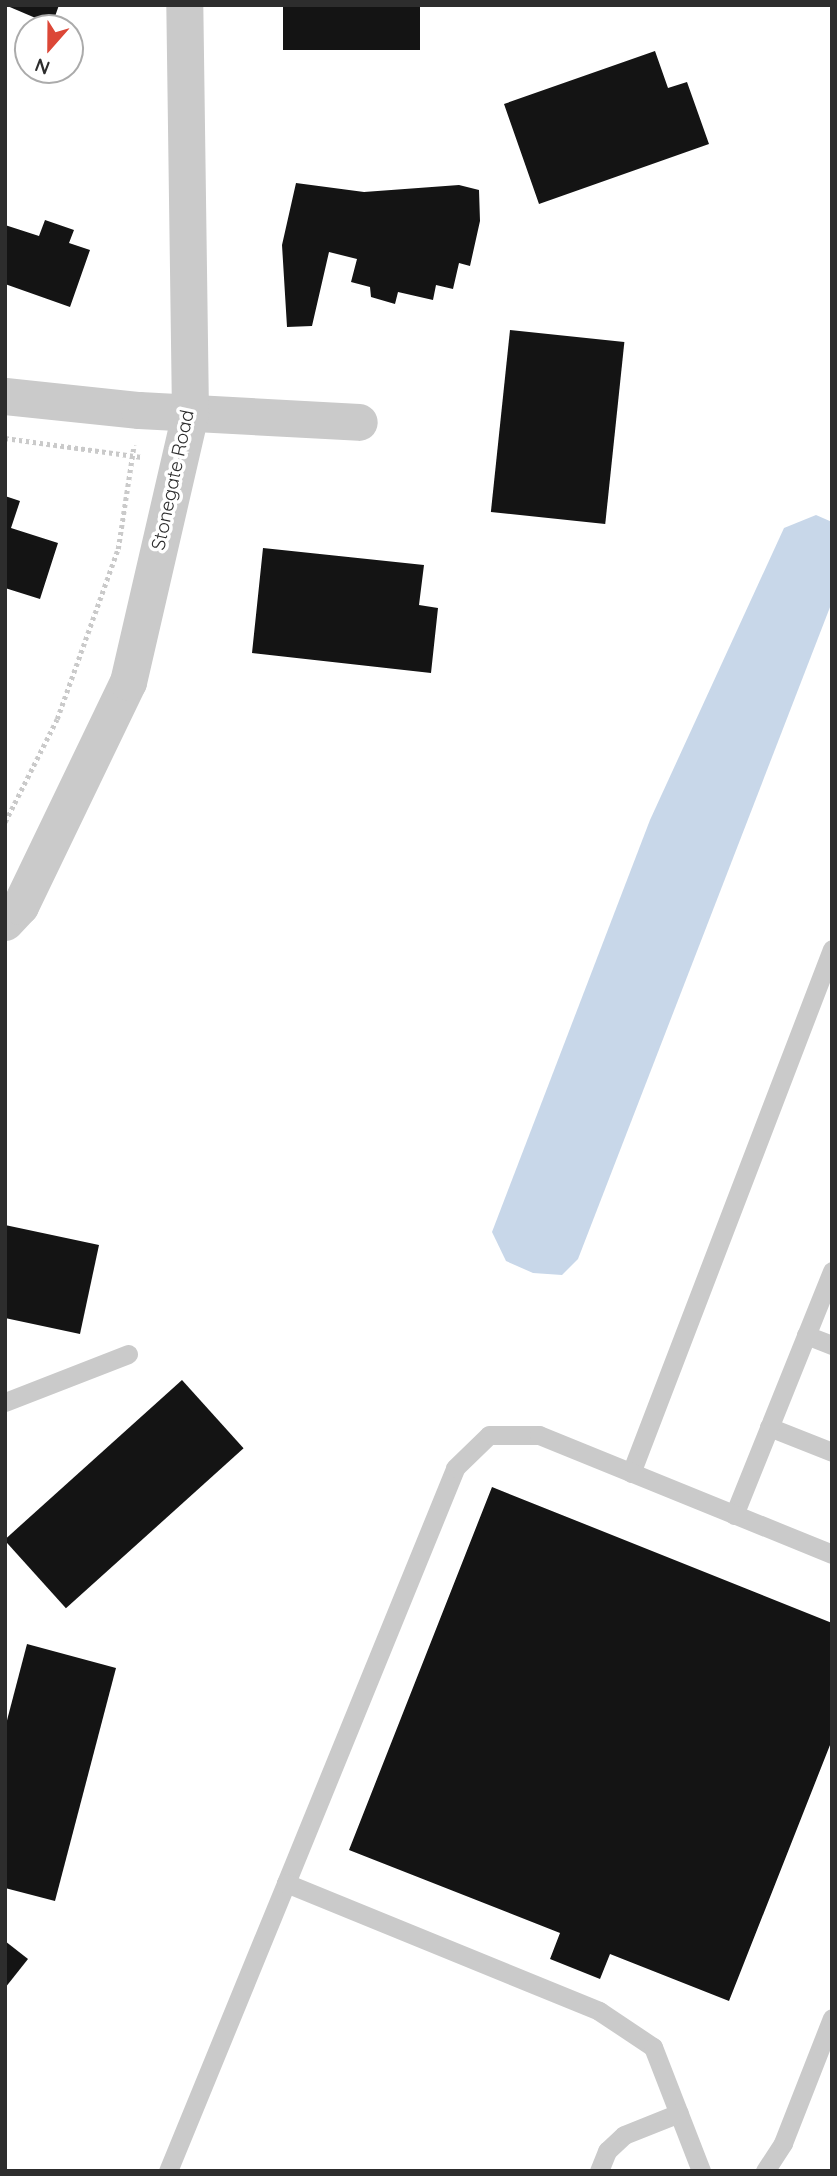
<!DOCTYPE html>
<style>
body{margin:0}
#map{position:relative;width:837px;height:2176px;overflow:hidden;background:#fff;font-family:Quicksand,sans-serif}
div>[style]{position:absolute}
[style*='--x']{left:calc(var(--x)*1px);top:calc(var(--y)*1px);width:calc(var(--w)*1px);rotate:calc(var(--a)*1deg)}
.water>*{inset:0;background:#c8d7e9}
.building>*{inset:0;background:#141414;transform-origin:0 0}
.path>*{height:4.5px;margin-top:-2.25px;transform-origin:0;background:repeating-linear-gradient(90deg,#cacaca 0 3.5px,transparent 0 7px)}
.service>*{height:19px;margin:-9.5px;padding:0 9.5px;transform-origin:9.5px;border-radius:9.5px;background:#cacaca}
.minor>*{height:37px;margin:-18.5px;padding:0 18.5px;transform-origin:18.5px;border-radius:18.5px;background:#cacaca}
span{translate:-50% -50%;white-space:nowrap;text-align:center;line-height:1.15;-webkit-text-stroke:7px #fff;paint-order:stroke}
.street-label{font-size:19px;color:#2d2d2d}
.frame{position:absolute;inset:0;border:7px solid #2d2d2d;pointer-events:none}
.north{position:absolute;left:14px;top:14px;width:70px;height:70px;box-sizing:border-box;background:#fff;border:2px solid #ababab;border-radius:50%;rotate:201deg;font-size:19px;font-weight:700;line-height:28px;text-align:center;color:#2d2d2d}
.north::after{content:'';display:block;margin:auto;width:24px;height:32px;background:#dc4737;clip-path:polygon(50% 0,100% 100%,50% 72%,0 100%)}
</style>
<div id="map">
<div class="water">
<div style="clip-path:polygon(816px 515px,832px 522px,832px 602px,578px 1259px,562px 1275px,533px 1273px,506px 1261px,492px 1232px,650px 820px,784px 528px)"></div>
</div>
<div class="building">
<div style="clip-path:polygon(5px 5px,59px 5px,52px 25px)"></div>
<div style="left:283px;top:5px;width:137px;height:45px"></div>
<div style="clip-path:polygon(655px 51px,668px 88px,687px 82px,709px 144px,539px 204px,504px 104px)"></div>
<div style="clip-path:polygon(296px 183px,364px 192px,459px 185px,479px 190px,480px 221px,470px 266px,459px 263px,453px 289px,436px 285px,433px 300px,398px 292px,395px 304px,371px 297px,370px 287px,351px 282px,357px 259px,329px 252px,312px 326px,287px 327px,282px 245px)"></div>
<div style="clip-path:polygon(45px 220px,74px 230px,69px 243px,90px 250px,70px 307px,5px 284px,5px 225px,39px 236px)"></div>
<div style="left:510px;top:330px;width:115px;height:183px;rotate:6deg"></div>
<div style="clip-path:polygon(5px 496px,20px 501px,11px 528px,58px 543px,40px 599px,5px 588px)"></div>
<div style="clip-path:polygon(263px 548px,424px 565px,419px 605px,438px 608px,431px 673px,252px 653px)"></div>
<div style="clip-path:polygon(5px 1225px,99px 1245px,80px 1334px,5px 1318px)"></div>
<div style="left:182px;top:1380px;width:92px;height:239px;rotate:48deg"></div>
<div style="clip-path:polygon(492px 1487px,832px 1623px,832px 1740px,729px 2001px,610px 1954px,600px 1979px,550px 1959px,560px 1933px,349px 1850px)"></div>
<div style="clip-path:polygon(27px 1644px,116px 1668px,55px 1901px,5px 1888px,5px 1728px)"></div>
<div style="clip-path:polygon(5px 1941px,28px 1959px,5px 1988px)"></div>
</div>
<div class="path">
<div style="--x:5;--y:438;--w:138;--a:7.9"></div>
<div style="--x:5;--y:822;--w:115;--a:-63.2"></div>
<div style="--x:57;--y:719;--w:181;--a:-70.3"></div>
<div style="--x:118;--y:549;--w:105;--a:-81.3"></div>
</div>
<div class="service">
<div style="--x:806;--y:1335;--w:28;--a:21"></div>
<div style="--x:5;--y:1402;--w:132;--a:-21.3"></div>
<div style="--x:769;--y:1427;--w:68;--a:21.6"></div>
<div style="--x:631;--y:1473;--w:561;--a:-69.01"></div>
<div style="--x:734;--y:1515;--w:263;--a:-68.1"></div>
<div style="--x:286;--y:1883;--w:448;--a:-67.8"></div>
<div style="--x:455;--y:1468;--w:47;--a:-44.1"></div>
<div style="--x:489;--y:1435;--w:50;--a:0"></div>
<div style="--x:539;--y:1435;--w:316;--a:22.1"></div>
<div style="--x:168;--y:2171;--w:311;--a:-67.7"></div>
<div style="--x:286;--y:1883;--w:338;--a:22.2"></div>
<div style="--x:599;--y:2011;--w:65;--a:33.7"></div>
<div style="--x:653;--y:2047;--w:133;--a:68.8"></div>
<div style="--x:599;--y:2171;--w:22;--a:-68"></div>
<div style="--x:607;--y:2151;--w:23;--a:-43"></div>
<div style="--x:624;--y:2135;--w:59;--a:-21.8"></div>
<div style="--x:765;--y:2171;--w:33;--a:-57"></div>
<div style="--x:783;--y:2143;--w:134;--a:-68.6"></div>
</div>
<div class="minor">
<div style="--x:5;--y:396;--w:135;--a:6"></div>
<div style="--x:139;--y:410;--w:220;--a:3.1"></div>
<div style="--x:5;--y:922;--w:22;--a:-47"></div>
<div style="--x:20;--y:906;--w:249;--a:-64.3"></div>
<div style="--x:128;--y:682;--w:276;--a:-77"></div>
<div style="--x:190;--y:413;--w:408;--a:-90.8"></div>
</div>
<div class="street-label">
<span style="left:173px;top:480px;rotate:-78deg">Stonegate Road</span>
</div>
<div class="frame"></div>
<div class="north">N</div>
</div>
